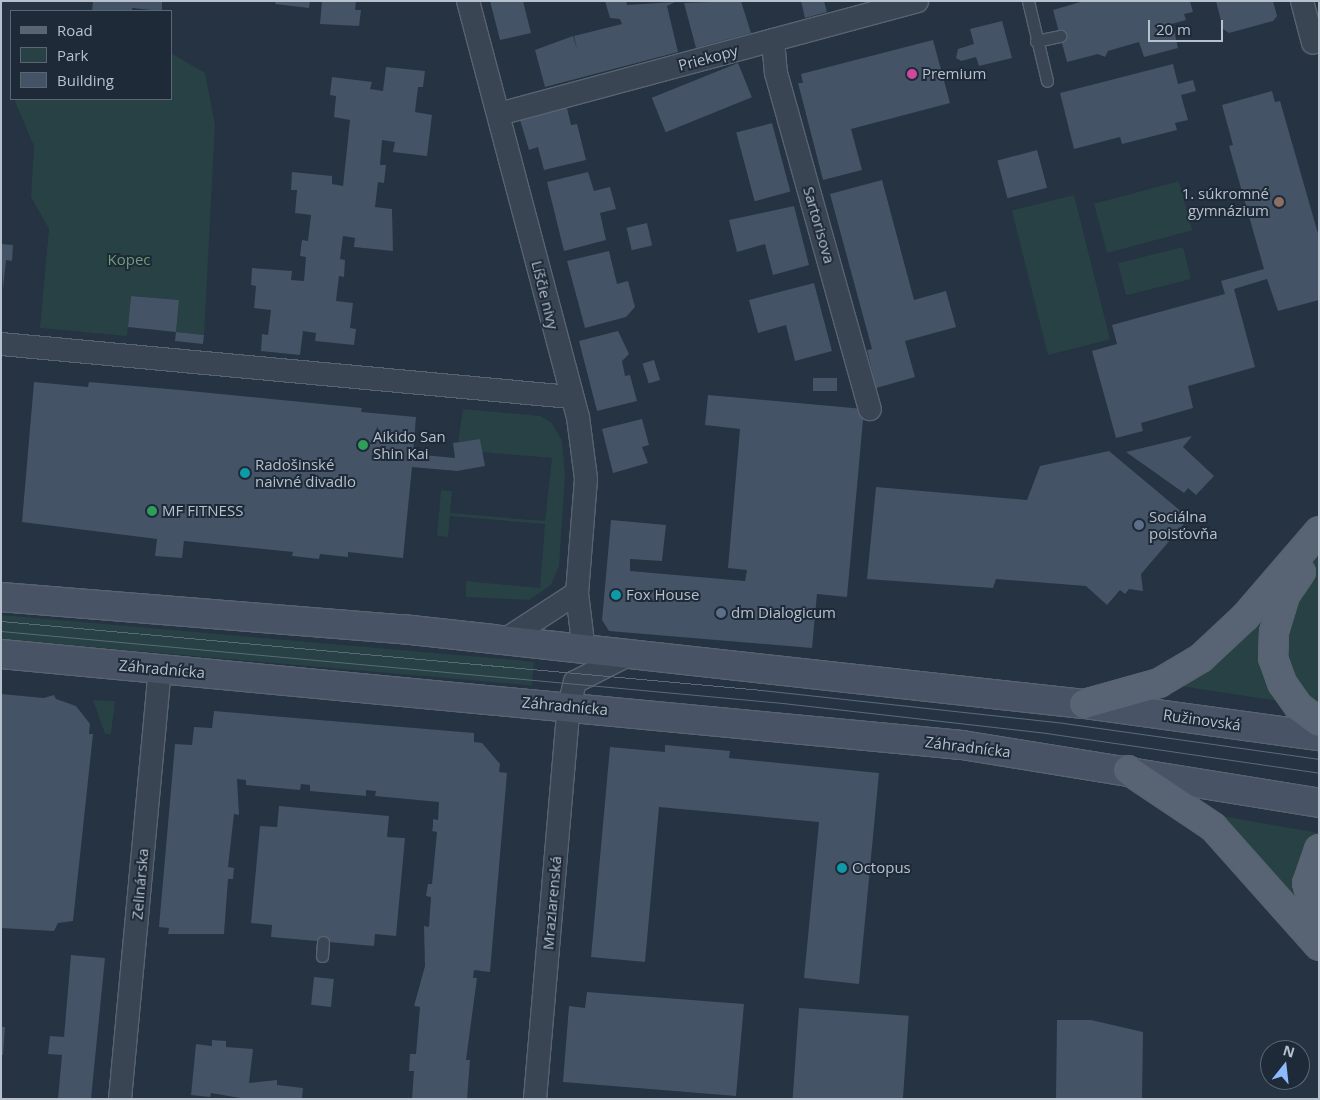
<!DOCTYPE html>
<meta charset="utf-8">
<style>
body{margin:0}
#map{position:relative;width:1320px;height:1100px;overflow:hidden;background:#253343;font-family:"Open Sans",sans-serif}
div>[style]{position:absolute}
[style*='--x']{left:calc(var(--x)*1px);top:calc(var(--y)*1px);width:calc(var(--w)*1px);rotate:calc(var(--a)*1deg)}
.green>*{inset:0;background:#274144;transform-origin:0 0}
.building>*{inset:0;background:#445365;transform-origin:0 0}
.roads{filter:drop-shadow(1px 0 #586370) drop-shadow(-1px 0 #586370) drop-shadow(0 1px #586370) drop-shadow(0 -1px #586370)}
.lane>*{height:11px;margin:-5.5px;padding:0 5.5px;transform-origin:5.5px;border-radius:5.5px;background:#3a4553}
.street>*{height:22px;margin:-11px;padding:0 11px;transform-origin:11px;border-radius:11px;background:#3a4553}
.secondary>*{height:28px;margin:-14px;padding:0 14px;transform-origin:14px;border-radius:14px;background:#485466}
.primary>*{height:28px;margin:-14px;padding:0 14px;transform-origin:14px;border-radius:14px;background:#586473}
.tram>*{height:1px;margin:-0.5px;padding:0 0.5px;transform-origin:0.5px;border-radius:0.5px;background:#5c697a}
.dots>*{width:14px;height:14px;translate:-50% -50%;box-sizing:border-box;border:2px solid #1e2a38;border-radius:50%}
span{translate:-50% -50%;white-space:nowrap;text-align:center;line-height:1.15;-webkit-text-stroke:4px #1e2a38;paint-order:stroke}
.street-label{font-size:15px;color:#b7c0cd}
.poi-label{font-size:15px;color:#b7c0cd}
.left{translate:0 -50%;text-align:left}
.right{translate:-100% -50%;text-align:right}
.park-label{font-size:15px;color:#6d9e78}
.frame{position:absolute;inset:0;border:2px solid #b7c0cd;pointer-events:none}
.legend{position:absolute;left:10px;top:10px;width:162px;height:90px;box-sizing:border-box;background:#1e2a38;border:1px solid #5b6674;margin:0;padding:6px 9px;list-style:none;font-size:15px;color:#b7c0cd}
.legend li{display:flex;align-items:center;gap:10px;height:25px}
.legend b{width:25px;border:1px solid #5b6674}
.north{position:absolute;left:1260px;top:1040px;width:50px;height:50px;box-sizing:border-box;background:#1e2a38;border:1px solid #5b6674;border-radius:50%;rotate:16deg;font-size:14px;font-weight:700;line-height:20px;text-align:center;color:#b7c0cd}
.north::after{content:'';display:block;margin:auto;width:18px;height:22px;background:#8cbafc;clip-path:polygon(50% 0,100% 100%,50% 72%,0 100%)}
.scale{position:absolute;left:1148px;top:20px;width:75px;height:22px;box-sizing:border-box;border:2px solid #b7c0cd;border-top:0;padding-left:6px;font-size:15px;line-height:18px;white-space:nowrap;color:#b7c0cd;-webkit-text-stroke:4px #1e2a38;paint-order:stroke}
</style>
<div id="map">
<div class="green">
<div style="clip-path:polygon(171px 53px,205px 73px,215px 125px,204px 335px,176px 332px,179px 300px,131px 296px,127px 336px,40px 328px,49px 229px,31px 197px,34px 146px,14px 99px,171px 99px)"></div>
<div style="left:1179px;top:181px;width:51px;height:88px;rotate:75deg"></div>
<div style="left:1074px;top:195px;width:149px;height:64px;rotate:76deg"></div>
<div style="left:1183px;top:247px;width:33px;height:67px;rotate:76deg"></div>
<div style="clip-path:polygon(463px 409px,540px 416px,551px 422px,562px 441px,565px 474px,559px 566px,551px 585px,529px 600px,466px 597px,466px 581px,540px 588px,545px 524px,450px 516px,448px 537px,437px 536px,441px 490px,452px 491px,450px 513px,545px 521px,552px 458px,482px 452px,480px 439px,458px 442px)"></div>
<div style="clip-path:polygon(1319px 541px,1319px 707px,1173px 685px)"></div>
<div style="left:1px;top:615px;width:535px;height:24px;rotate:5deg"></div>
<div style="clip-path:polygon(93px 700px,115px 701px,111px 734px,105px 734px)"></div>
<div style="clip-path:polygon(1211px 814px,1319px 833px,1319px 930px)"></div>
</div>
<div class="building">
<div style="clip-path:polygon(93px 1px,162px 1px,162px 11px,132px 8px,132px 11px,92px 11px)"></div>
<div style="clip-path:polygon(276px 1px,310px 1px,309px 8px,275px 4px)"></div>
<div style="clip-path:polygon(322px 1px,356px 1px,355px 10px,361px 10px,359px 26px,320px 24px)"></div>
<div style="clip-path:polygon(490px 1px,523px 1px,531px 33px,500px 40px)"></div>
<div style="clip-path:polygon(605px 1px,626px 1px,627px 5px,675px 2px,667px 6px,678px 52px,545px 87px,535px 50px,573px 36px,577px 49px,574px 36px,622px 24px,620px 19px,610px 18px)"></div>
<div style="clip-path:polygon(741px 1px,751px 33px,696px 48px,684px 3px)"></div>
<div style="clip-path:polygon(801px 1px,824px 1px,827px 12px,805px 18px)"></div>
<div style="clip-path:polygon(1084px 1px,1190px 1px,1193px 12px,1184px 14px,1186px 20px,1157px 28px,1159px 34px,1174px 30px,1178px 48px,1144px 57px,1139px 42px,1108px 51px,1105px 57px,1098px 54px,1067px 62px,1053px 10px)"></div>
<div style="clip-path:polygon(1216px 1px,1273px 1px,1277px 16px,1273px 21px,1229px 33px,1223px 29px)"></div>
<div style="clip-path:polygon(1002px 21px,1012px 58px,979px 66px,976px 57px,961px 61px,956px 58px,958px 49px,974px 44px,970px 29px)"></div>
<div style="clip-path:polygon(933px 40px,950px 103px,851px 129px,862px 170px,823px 180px,798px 83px,803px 83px,801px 74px)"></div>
<div style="left:738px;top:63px;width:37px;height:93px;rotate:68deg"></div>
<div style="clip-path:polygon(1173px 64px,1178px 84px,1193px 80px,1196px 91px,1181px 95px,1188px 120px,1175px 123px,1177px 130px,1122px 144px,1120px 137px,1074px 149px,1060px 93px)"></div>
<div style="clip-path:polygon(386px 67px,425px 71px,423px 87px,418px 87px,415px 112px,432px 115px,427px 156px,393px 152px,395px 142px,382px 140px,380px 165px,386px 165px,384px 183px,378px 182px,375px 207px,392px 209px,393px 251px,354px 247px,355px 238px,343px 236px,340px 259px,345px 260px,344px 277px,339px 276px,336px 301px,353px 303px,350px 328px,356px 329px,354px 345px,315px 341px,316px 333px,303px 331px,300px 355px,261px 351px,262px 334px,268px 335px,271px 310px,254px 308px,256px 286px,251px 285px,252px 268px,292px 271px,291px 280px,304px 281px,306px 257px,300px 256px,302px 240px,308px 241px,311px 215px,295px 213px,297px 190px,291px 190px,292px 172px,332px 176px,332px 184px,343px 186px,350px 120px,334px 117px,336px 96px,330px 95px,332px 77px,372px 82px,370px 89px,383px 91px)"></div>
<div style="clip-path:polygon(1272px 91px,1275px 102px,1280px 101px,1319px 237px,1319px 300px,1278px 311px,1267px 279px,1234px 289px,1255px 367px,1188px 386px,1193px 408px,1141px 423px,1143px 431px,1116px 438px,1092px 351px,1117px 344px,1112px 325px,1225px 294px,1221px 281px,1264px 269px,1229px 146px,1233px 145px,1222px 105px)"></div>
<div style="clip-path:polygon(567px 108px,571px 125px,577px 124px,586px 160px,544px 170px,538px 147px,529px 150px,520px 120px)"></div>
<div style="left:772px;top:123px;width:71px;height:37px;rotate:75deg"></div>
<div style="left:1037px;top:150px;width:39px;height:41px;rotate:75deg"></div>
<div style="clip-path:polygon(588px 172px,594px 191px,610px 187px,616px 209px,600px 213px,606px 240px,564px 251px,547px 182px)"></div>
<div style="clip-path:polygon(882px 180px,914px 300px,946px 291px,956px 327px,905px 341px,915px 377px,876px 388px,867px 350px,872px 349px,830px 194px)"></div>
<div style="clip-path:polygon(794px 206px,809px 265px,773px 275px,765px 244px,737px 252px,729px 220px)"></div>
<div style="left:647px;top:223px;width:23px;height:21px;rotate:77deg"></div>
<div style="clip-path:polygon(1px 244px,13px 245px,12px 261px,6px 260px,3px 289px)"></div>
<div style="clip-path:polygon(609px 251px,617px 284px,628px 281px,635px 307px,626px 317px,585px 328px,567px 261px)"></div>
<div style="clip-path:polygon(814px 283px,832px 351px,795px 361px,786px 325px,758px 333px,749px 300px)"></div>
<div style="clip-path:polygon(131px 296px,179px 300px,176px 332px,204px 335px,203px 344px,175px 341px,176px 332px,128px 327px)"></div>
<div style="clip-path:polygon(618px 331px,629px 354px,622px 361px,625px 376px,630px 375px,637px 401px,597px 411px,579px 341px)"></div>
<div style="left:654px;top:360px;width:21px;height:12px;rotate:73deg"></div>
<div style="left:813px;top:378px;width:24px;height:13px"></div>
<div style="clip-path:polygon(34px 382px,88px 387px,89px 382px,180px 390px,362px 408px,361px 412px,416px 417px,413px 454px,455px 458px,453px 443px,480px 439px,485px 466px,457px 471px,412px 467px,403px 558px,348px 552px,348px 557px,320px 554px,319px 559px,292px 556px,293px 552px,184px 541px,182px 558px,155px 556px,157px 539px,22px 522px)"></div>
<div style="clip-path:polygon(708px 395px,864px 409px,847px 597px,817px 594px,812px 648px,609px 631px,602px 620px,611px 520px,666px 525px,662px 561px,630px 559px,630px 571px,745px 581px,747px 570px,728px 568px,740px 429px,705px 425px)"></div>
<div style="clip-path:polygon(642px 419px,649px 445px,642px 447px,648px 463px,613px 473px,602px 429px)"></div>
<div style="clip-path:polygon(1192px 436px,1183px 447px,1214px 476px,1196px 495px,1188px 488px,1184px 493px,1126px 452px)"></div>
<div style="clip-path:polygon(1109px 451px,1189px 518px,1141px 574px,1143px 591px,1129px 589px,1125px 594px,1120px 590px,1107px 605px,1086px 586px,996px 579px,993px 588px,867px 579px,876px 487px,1027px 500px,1040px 466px)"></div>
<div style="clip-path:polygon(1px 694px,44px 698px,54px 695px,56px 699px,76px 706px,90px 724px,89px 734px,93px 734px,73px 921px,58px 923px,54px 931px,1px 928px)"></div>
<div style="clip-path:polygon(214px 711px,474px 733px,474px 742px,482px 743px,500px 764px,499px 772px,507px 773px,490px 972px,474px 970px,473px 978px,477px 978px,466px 1060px,470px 1060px,467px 1099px,412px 1099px,414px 1071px,409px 1071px,410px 1054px,416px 1054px,420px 1007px,414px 1006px,425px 966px,424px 926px,429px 927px,431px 897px,426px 896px,428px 884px,432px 884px,437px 832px,432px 831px,433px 826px,433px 819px,438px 820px,439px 802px,375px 796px,376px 791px,366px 790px,366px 796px,310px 791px,310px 785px,301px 784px,300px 790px,246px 785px,246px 780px,237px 779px,239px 815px,234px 814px,228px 867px,234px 868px,233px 879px,228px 879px,224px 934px,168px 934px,169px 928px,159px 927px,175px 744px,192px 745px,194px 727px,212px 728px)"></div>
<div style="clip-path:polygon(665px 745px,730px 751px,729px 758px,879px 773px,859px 984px,804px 978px,819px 822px,659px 807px,645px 962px,591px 957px,610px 747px,665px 752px)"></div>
<div style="clip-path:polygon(279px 806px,389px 816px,387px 837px,405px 838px,396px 936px,375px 934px,374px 946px,271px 937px,272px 925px,251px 923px,260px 826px,277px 827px)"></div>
<div style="clip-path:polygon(71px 955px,105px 958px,91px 1099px,58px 1099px,62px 1055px,48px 1054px,50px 1036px,64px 1037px)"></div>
<div style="left:314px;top:977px;width:20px;height:28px;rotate:6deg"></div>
<div style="clip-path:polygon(587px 992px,744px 1004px,736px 1096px,563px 1082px,569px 1006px,585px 1008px)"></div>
<div style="left:799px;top:1008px;width:110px;height:91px;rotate:4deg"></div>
<div style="clip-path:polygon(1057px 1020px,1091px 1020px,1143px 1032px,1142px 1099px,1056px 1099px)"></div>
<div style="clip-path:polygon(1px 1027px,5px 1027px,3px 1055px,1px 1055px)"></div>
<div style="clip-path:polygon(212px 1040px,226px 1041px,226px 1047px,253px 1049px,249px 1083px,277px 1080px,277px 1085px,303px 1088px,302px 1099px,246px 1099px,211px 1093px,210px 1097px,191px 1095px,196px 1044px,212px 1046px)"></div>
</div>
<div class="roads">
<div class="lane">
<div style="--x:1028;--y:1;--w:82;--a:76.6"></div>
<div style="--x:1036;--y:41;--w:25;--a:-12"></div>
<div style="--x:322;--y:956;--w:14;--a:-86"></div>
</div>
<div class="street">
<div style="--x:468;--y:1;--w:430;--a:75.2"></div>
<div style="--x:578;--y:417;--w:63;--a:82.6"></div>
<div style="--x:586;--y:479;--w:114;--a:94.5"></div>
<div style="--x:577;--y:593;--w:58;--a:83.1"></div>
<div style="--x:1302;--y:1;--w:43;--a:75.3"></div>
<div style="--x:773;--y:40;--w:33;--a:85"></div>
<div style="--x:776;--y:73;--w:349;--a:74.4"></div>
<div style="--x:499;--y:114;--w:433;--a:-15.1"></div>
<div style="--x:1;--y:344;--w:571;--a:5.32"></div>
<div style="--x:503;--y:641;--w:88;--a:-33"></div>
<div style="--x:120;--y:1099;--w:433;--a:-84.7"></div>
<div style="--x:535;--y:1099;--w:394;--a:-85.1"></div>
<div style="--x:569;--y:706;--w:25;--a:-76"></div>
<div style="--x:575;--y:682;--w:57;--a:-27"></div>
</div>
<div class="secondary">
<div style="--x:1;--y:597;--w:402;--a:4.6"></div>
<div style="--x:402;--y:629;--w:686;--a:6.28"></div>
<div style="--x:1084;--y:704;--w:237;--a:7.8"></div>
<div style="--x:1;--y:654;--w:965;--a:5.41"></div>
<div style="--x:962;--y:745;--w:362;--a:9.2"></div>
</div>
<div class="primary">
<div style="--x:1301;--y:572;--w:29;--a:124"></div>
<div style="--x:1285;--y:596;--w:38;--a:107"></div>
<div style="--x:1274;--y:632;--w:26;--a:92"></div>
<div style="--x:1273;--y:658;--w:27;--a:70"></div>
<div style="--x:1282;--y:683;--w:29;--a:55"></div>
<div style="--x:1299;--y:707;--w:25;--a:37"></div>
<div style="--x:1084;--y:704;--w:78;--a:-15.6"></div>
<div style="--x:1159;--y:683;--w:49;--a:-30.8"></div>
<div style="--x:1201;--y:658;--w:60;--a:-43"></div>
<div style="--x:1245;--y:617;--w:113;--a:-49.3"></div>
<div style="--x:1128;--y:770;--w:102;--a:33.8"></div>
<div style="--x:1213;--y:827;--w:159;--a:48.3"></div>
<div style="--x:1319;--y:849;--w:36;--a:109"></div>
<div style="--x:1307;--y:883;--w:45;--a:74.4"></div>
</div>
</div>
<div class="tram">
<div style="--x:1;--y:621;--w:764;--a:5.18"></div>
<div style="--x:762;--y:690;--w:304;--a:6.2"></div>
<div style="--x:1064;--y:723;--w:258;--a:8"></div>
<div style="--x:1;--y:631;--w:785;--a:5.26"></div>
<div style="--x:783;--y:703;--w:265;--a:6.5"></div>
<div style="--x:1046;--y:733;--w:276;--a:8.3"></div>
</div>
<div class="dots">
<div style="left:912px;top:74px;background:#d1479c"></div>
<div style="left:1279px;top:202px;background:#8d6e63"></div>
<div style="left:363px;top:445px;background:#2e9e5b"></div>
<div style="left:245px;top:473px;background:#0f9aa8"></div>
<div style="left:152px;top:511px;background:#2e9e5b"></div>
<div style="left:1139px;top:525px;background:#5c6f8a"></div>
<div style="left:616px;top:595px;background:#0f9aa8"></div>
<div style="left:721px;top:613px;background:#5c6f8a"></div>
<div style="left:842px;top:868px;background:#0f9aa8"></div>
</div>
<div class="street-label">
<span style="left:708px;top:58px;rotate:-15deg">Priekopy</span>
<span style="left:819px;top:225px;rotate:74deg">Sartorisova</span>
<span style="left:545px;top:295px;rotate:76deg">Líščie nivy</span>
<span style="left:162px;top:669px;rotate:5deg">Záhradnícka</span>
<span style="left:565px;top:706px;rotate:5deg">Záhradnícka</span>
<span style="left:1202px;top:720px;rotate:8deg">Ružinovská</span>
<span style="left:968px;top:747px;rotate:7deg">Záhradnícka</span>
<span style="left:140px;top:884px;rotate:-85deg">Zelinárska</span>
<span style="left:552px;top:903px;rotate:-85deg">Mraziarenská</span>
</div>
<div class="poi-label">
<span class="left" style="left:922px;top:74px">Premium</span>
<span class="right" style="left:1269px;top:202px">1. súkromné<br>gymnázium</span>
<span class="left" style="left:373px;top:445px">Aikido San<br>Shin Kai</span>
<span class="left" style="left:255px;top:473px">Radošinské<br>naivné divadlo</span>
<span class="left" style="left:162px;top:511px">MF FITNESS</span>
<span class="left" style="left:1149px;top:525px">Sociálna<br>poisťovňa</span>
<span class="left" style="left:626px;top:595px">Fox House</span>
<span class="left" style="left:731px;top:613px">dm Dialogicum</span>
<span class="left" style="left:852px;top:868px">Octopus</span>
</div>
<div class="park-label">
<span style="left:129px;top:260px">Kopec</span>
</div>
<div class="frame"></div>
<ul class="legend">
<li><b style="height:6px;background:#586473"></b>Road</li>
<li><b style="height:14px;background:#274144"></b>Park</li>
<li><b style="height:14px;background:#445365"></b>Building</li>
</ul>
<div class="north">N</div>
<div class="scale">20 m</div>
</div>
